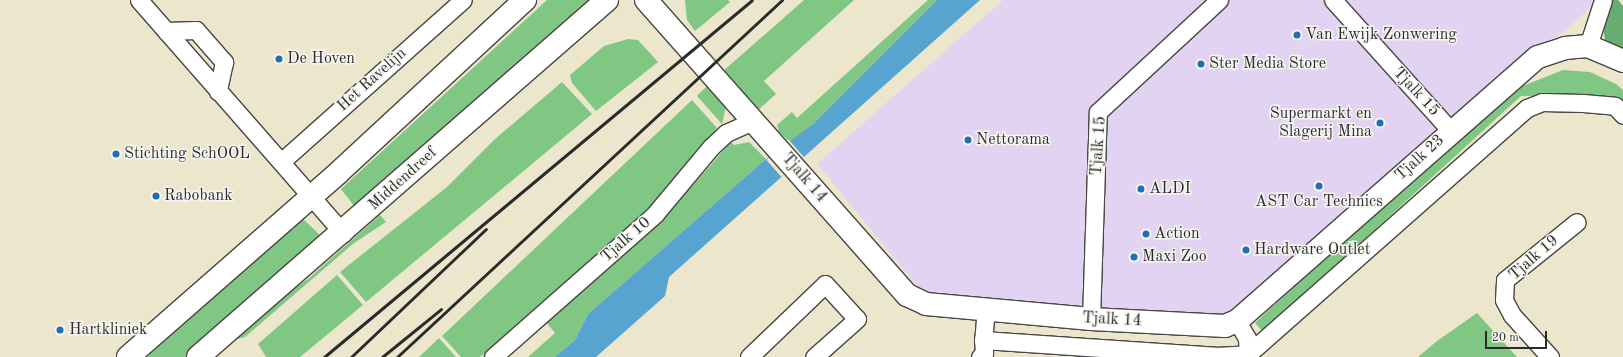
<!DOCTYPE html>
<style>
body{margin:0}
#map{position:relative;width:1623px;height:357px;overflow:hidden;background:#ece7cc;font-family:"Old Standard TT",serif}
div>[style]{position:absolute}
[style*='--x']{left:calc(var(--x)*1px);top:calc(var(--y)*1px);width:calc(var(--w)*1px);rotate:calc(var(--a)*1deg)}
.built>*{inset:0;background:#e3d3f2}
.green>*{inset:0;background:#7fc783}
.forest>*{inset:0;background:#67ac71}
.water>*{inset:0;background:#58a4d0}
.pier>*{inset:0;background:#ece7cc;transform-origin:0 0}
.roads{filter:drop-shadow(1px 0 #484743) drop-shadow(-1px 0 #484743) drop-shadow(0 1px #484743) drop-shadow(0 -1px #484743)}
.street>*{height:17px;margin:-8.5px;padding:0 8.5px;transform-origin:8.5px;border-radius:8.5px;background:#fff}
.secondary>*{height:22px;margin:-11px;padding:0 11px;transform-origin:11px;border-radius:11px;background:#fff}
.rail>*{height:3px;margin:-1.5px;padding:0 1.5px;transform-origin:1.5px;border-radius:1.5px;background:#2b2b2b}
.dots>*{width:11px;height:11px;translate:-50% -50%;box-sizing:border-box;border:2px solid #f6f6f2;border-radius:50%}
span{translate:-50% -50%;white-space:nowrap;text-align:center;line-height:1.15;-webkit-text-stroke:3px #f6f6f2;paint-order:stroke}
.poi-label{font-size:16px;color:#2b2b2b}
.left{translate:0 -50%;text-align:left}
.right{translate:-100% -50%;text-align:right}
.street-label{font-size:16px;color:#2b2b2b}
.scale{position:absolute;left:1485px;top:331px;width:62px;height:18px;box-sizing:border-box;border:2px solid #2b2b2b;border-top:0;padding-left:5px;font-size:12px;line-height:14px;white-space:nowrap;color:#2b2b2b;-webkit-text-stroke:3px #f6f6f2;paint-order:stroke}
</style>
<div id="map">
<div class="built">
<div style="clip-path:polygon(1003px 0,1599px 0,1235px 324px,924px 294px,817px 164px)"></div>
</div>
<div class="green">
<div style="clip-path:polygon(547px 0,596px 0,355px 207px,341px 189px)"></div>
<div style="clip-path:polygon(685px 0,728px 0,730px 2px,695px 31px,687px 20px)"></div>
<div style="clip-path:polygon(804px 0,854px 0,764px 81px,776px 94px,758px 110px,722px 72px)"></div>
<div style="clip-path:polygon(928px 0,937px 0,813px 124px,790px 142px,779px 132px,777px 125px,792px 112px,797px 118px)"></div>
<div style="clip-path:polygon(628px 39px,638px 40px,658px 62px,596px 111px,572px 83px,570px 75px,604px 46px)"></div>
<div style="clip-path:polygon(1563px 70px,1590px 72px,1616px 84px,1623px 90px,1623px 99px,1521px 96px,1263px 332px,1255px 323px,1505px 93px)"></div>
<div style="clip-path:polygon(562px 82px,592px 114px,366px 302px,340px 272px,447px 187px,495px 139px)"></div>
<div style="clip-path:polygon(707px 86px,726px 107px,722px 124px,697px 96px)"></div>
<div style="clip-path:polygon(692px 100px,717px 128px,650px 207px,480px 357px,461px 357px,442px 336px)"></div>
<div style="clip-path:polygon(731px 142px,734px 145px,749px 142px,766px 159px,588px 314px,575px 340px,555px 357px,528px 357px,555px 333px,546px 322px,662px 220px)"></div>
<div style="clip-path:polygon(380px 215px,386px 222px,354px 243px,245px 337px,232px 340px,240px 325px,308px 279px)"></div>
<div style="clip-path:polygon(302px 218px,321px 236px,188px 357px,147px 357px)"></div>
<div style="clip-path:polygon(337px 275px,363px 305px,300px 357px,266px 357px,258px 344px)"></div>
<div style="clip-path:polygon(1477px 313px,1517px 357px,1418px 357px,1437px 341px)"></div>
<div style="clip-path:polygon(439px 338px,456px 357px,419px 357px)"></div>
</div>
<div class="forest">
<div style="clip-path:polygon(1611px 0,1618px 0,1623px 6px,1623px 58px,1605px 41px,1602px 18px)"></div>
</div>
<div class="water">
<div style="clip-path:polygon(937px 0,980px 0,669px 277px,665px 296px,596px 357px,555px 357px,575px 340px,588px 314px,766px 159px,813px 124px)"></div>
</div>
<div class="pier">
<div style="left:789px;top:140px;width:23px;height:30px;rotate:49deg"></div>
</div>
<div class="roads">
<div class="street">
<div style="--x:139;--y:0;--w:310;--a:48.8"></div>
<div style="--x:1333;--y:0;--w:175;--a:48"></div>
<div style="--x:166;--y:31;--w:30;--a:-2"></div>
<div style="--x:196;--y:30;--w:43;--a:48.8"></div>
<div style="--x:224;--y:62;--w:30;--a:102"></div>
<div style="--x:1588;--y:46;--w:48;--a:-71.9"></div>
<div style="--x:282;--y:161;--w:242;--a:-41.7"></div>
<div style="--x:986;--y:308;--w:32;--a:95"></div>
<div style="--x:983;--y:340;--w:233;--a:3.9"></div>
<div style="--x:1215;--y:356;--w:33;--a:-3"></div>
<div style="--x:1091;--y:319;--w:207;--a:-88.1"></div>
<div style="--x:1098;--y:112;--w:165;--a:-42.8"></div>
<div style="--x:1237;--y:321;--w:20;--a:60"></div>
<div style="--x:1247;--y:338;--w:19;--a:87"></div>
<div style="--x:1248;--y:354;--w:372;--a:-41.4"></div>
<div style="--x:1527;--y:108;--w:16;--a:-22"></div>
<div style="--x:1542;--y:102;--w:41;--a:1.4"></div>
<div style="--x:1583;--y:103;--w:32;--a:5"></div>
<div style="--x:1615;--y:106;--w:12;--a:48"></div>
<div style="--x:493;--y:357;--w:216;--a:-41.4"></div>
<div style="--x:655;--y:214;--w:87;--a:-50.1"></div>
<div style="--x:711;--y:147;--w:21;--a:-43"></div>
<div style="--x:726;--y:133;--w:30;--a:-24"></div>
<div style="--x:749;--y:357;--w:105;--a:-43.8"></div>
<div style="--x:825;--y:284;--w:47;--a:47.6"></div>
<div style="--x:857;--y:319;--w:57;--a:138.5"></div>
<div style="--x:980;--y:357;--w:6;--a:-45"></div>
<div style="--x:984;--y:353;--w:13;--a:-94"></div>
<div style="--x:1550;--y:357;--w:57;--a:-132.1"></div>
<div style="--x:1512;--y:315;--w:17;--a:-118"></div>
<div style="--x:1504;--y:300;--w:20;--a:-87"></div>
<div style="--x:1505;--y:280;--w:92;--a:-38.9"></div>
</div>
<div class="secondary">
<div style="--x:646;--y:0;--w:394;--a:48.5"></div>
<div style="--x:907;--y:295;--w:21;--a:25"></div>
<div style="--x:926;--y:304;--w:166;--a:5.2"></div>
<div style="--x:1091;--y:319;--w:134;--a:3"></div>
<div style="--x:1225;--y:326;--w:13;--a:-23"></div>
<div style="--x:1237;--y:321;--w:400;--a:-41.3"></div>
<div style="--x:1538;--y:57;--w:28;--a:-18"></div>
<div style="--x:1565;--y:48;--w:23;--a:-5"></div>
<div style="--x:1588;--y:46;--w:38;--a:23"></div>
<div style="--x:128;--y:357;--w:279;--a:-41.2"></div>
<div style="--x:338;--y:173;--w:255;--a:-42.8"></div>
<div style="--x:198;--y:357;--w:543;--a:-41.12"></div>
</div>
</div>
<div class="rail">
<div style="--x:324;--y:357;--w:557;--a:-39.83"></div>
<div style="--x:351;--y:357;--w:186;--a:-43.5"></div>
<div style="--x:382;--y:357;--w:76;--a:-39.1"></div>
<div style="--x:397;--y:357;--w:525;--a:-42.84"></div>
</div>
<div class="dots">
<div style="left:1297px;top:35px;background:#1f6fb2"></div>
<div style="left:279px;top:59px;background:#1f6fb2"></div>
<div style="left:1201px;top:64px;background:#1f6fb2"></div>
<div style="left:1380px;top:123px;background:#1f6fb2"></div>
<div style="left:968px;top:140px;background:#1f6fb2"></div>
<div style="left:116px;top:154px;background:#1f6fb2"></div>
<div style="left:1319px;top:186px;background:#1f6fb2"></div>
<div style="left:1141px;top:189px;background:#1f6fb2"></div>
<div style="left:156px;top:196px;background:#1f6fb2"></div>
<div style="left:1146px;top:234px;background:#1f6fb2"></div>
<div style="left:1246px;top:250px;background:#1f6fb2"></div>
<div style="left:1134px;top:257px;background:#1f6fb2"></div>
<div style="left:60px;top:330px;background:#1f6fb2"></div>
</div>
<div class="poi-label">
<span class="left" style="left:1305px;top:35px">Van Ewijk Zonwering</span>
<span class="left" style="left:287px;top:59px">De Hoven</span>
<span class="left" style="left:1209px;top:64px">Ster Media Store</span>
<span class="right" style="left:1372px;top:123px">Supermarkt en<br>Slagerij Mina</span>
<span class="left" style="left:976px;top:140px">Nettorama</span>
<span class="left" style="left:124px;top:154px">Stichting SchOOL</span>
<span class="left" style="left:1149px;top:189px">ALDI</span>
<span class="left" style="left:164px;top:196px">Rabobank</span>
<span style="left:1319px;top:202px">AST Car Technics</span>
<span class="left" style="left:1154px;top:234px">Action</span>
<span class="left" style="left:1254px;top:250px">Hardware Outlet</span>
<span class="left" style="left:1142px;top:257px">Maxi Zoo</span>
<span class="left" style="left:69px;top:330px">Hartkliniek</span>
</div>
<div class="street-label">
<span style="left:372px;top:80px;rotate:-42deg">Het Ravelijn</span>
<span style="left:1416px;top:92px;rotate:47deg">Tjalk 15</span>
<span style="left:1099px;top:146px;rotate:-86deg">Tjalk 15</span>
<span style="left:1420px;top:158px;rotate:-42deg">Tjalk 23</span>
<span style="left:804px;top:178px;rotate:49deg">Tjalk 14</span>
<span style="left:403px;top:179px;rotate:-42deg">Middendreef</span>
<span style="left:626px;top:240px;rotate:-41deg">Tjalk 10</span>
<span style="left:1534px;top:258px;rotate:-41deg">Tjalk 19</span>
<span style="left:1112px;top:320px;rotate:3deg">Tjalk 14</span>
</div>
<div class="scale">20 m</div>
</div>
